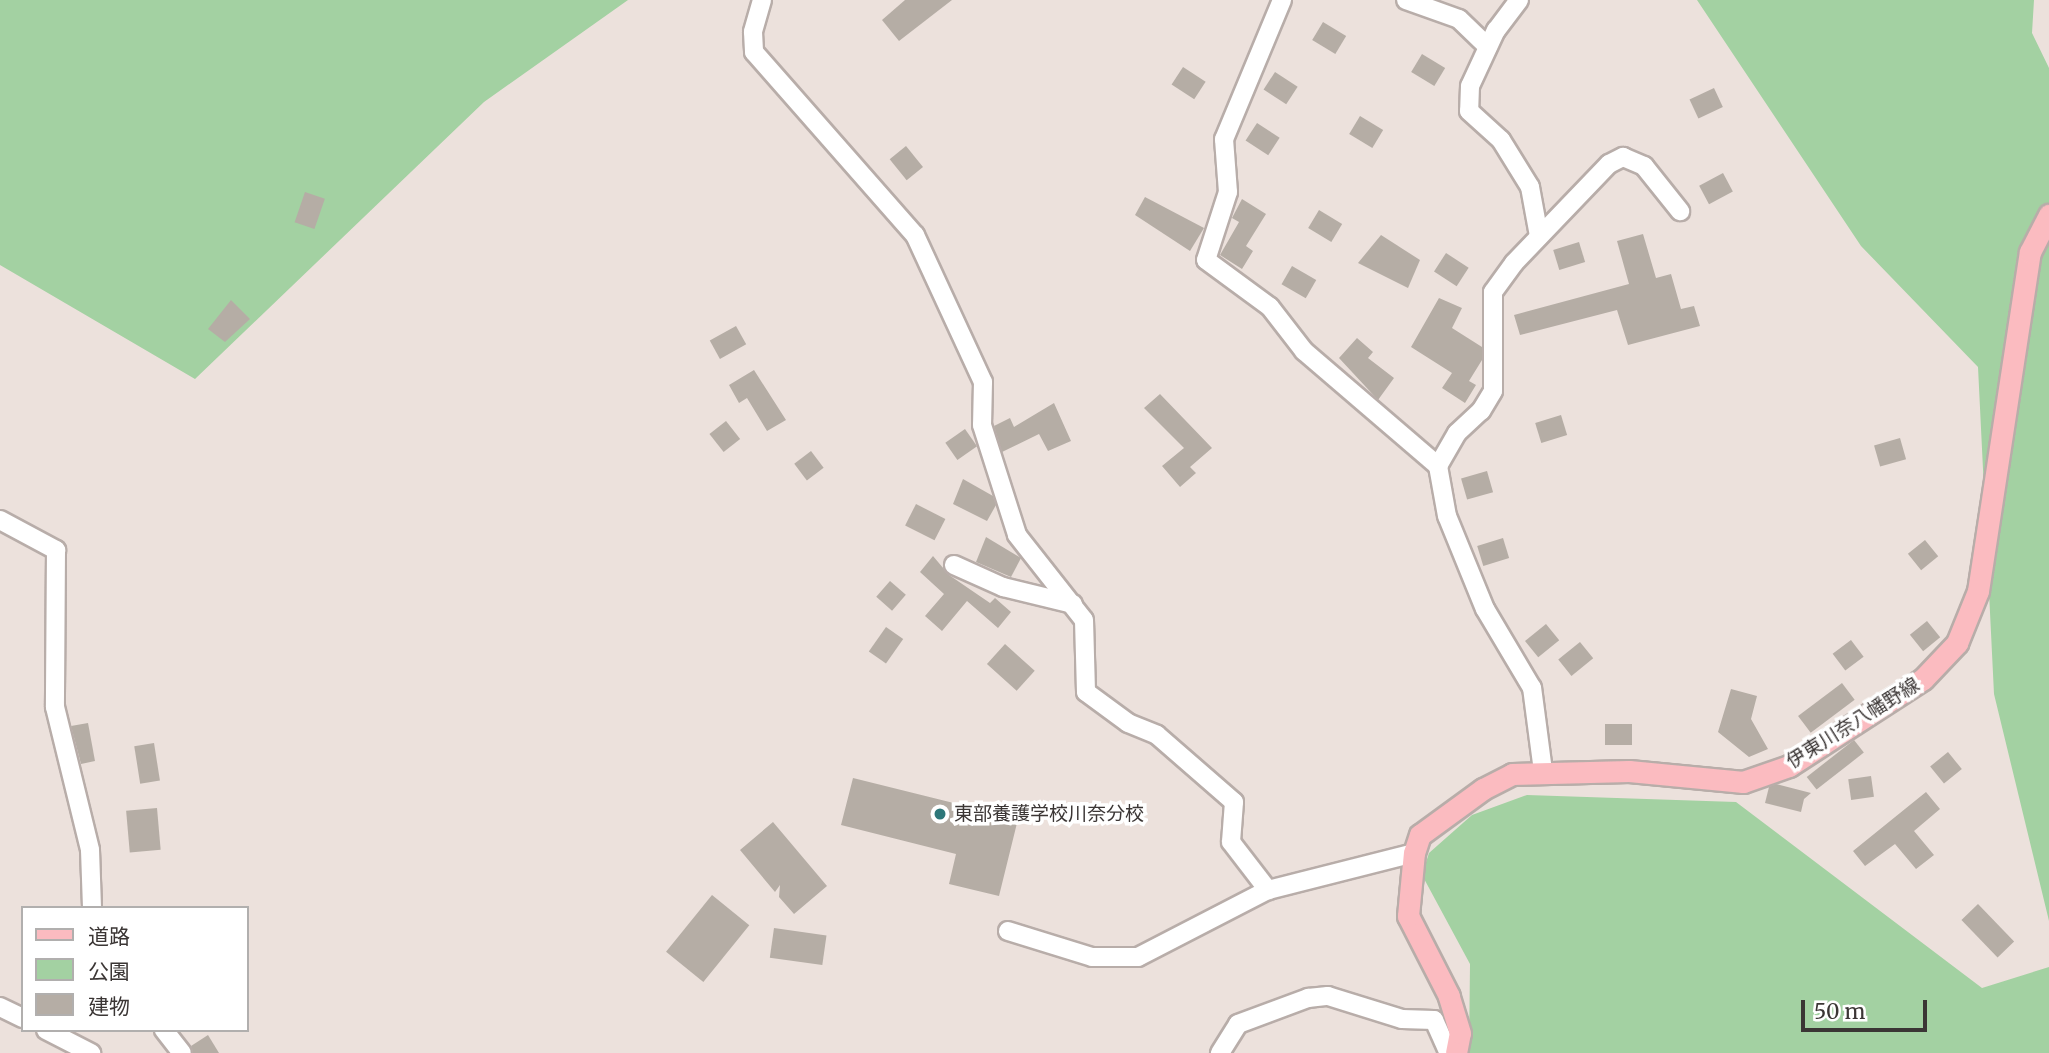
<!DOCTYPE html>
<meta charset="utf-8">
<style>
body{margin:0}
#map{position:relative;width:2049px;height:1053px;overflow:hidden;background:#ece1dc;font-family:Merriweather,"Noto Sans JP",serif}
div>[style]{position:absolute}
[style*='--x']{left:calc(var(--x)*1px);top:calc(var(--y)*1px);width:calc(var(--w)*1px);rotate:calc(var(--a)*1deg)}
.green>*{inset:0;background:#a3d1a2}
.building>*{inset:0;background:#b5ada5;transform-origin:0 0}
.roads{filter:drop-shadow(2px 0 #b8ada9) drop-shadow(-2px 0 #b8ada9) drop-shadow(0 2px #b8ada9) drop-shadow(0 -2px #b8ada9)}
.minor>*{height:18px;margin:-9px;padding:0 9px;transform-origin:9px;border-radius:9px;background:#fff}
.major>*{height:21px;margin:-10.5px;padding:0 10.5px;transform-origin:10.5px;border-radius:10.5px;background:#fbbbc0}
.dots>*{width:19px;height:19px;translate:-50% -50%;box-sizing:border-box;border:4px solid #fff;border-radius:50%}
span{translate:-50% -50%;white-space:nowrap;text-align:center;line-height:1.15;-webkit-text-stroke:7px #fff;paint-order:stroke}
.street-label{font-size:19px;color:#3b3635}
.poi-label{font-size:19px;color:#3b3635}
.left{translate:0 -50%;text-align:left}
.legend{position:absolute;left:21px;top:906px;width:228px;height:126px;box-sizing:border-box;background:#fff;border:2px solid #b1afae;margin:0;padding:9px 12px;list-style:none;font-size:21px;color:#3b3635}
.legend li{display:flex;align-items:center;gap:14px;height:35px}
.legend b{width:35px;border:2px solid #b1afae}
.scale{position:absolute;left:1801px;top:1000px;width:126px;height:32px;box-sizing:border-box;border:4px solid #3b3635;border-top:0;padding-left:9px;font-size:21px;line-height:24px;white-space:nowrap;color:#3b3635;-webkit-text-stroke:5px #fff;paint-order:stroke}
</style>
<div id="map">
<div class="green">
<div style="clip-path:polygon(0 0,628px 0,484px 102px,195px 379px,0 265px)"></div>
<div style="clip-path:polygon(1697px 0,2034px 0,2032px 33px,2049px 68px,2049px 921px,1994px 694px,1978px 367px,1861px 246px)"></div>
<div style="clip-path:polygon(1527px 795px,1736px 802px,1982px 988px,2049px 967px,2049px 1053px,1469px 1053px,1470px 964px,1422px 875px,1429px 853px,1472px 815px)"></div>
</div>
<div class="building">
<div style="clip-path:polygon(905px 0,952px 0,899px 41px,882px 20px)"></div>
<div style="left:1323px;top:22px;width:27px;height:21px;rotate:31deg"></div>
<div style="left:1422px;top:54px;width:27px;height:21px;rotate:31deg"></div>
<div style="left:1183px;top:67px;width:27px;height:21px;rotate:33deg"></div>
<div style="left:1275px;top:72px;width:27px;height:21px;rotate:33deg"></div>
<div style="left:1714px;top:88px;width:21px;height:27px;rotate:65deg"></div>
<div style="left:1360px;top:116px;width:27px;height:21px;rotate:31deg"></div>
<div style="left:1257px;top:123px;width:27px;height:21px;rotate:33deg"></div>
<div style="left:906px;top:146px;width:27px;height:21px;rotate:51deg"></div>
<div style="left:1723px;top:173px;width:21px;height:27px;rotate:62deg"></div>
<div style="left:305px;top:192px;width:21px;height:32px;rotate:19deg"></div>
<div style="clip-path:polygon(1145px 197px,1204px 228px,1190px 251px,1135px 215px)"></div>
<div style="clip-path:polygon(1242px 199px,1266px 214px,1246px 246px,1253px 251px,1242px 269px,1220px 255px,1239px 222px,1232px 218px)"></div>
<div style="left:1319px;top:210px;width:27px;height:21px;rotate:31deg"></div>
<div style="clip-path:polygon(1643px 234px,1656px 278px,1671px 274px,1681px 309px,1694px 306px,1700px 326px,1628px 345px,1617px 310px,1520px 335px,1514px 315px,1629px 284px,1617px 241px)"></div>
<div style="clip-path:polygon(1381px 235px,1420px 260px,1408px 288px,1358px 263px)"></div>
<div style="left:1579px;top:242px;width:21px;height:27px;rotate:73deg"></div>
<div style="left:1446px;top:253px;width:27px;height:22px;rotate:33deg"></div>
<div style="left:1292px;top:266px;width:28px;height:21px;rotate:30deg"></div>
<div style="clip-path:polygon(1439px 298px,1462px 308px,1452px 328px,1482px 347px,1482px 360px,1469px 381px,1476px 385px,1465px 403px,1442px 388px,1452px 373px,1411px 347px)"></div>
<div style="clip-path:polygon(231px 300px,250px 319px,225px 342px,208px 329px)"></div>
<div style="left:736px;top:326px;width:21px;height:30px;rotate:61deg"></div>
<div style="clip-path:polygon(1357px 338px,1373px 352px,1368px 358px,1394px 378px,1378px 400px,1339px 358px)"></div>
<div style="clip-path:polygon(754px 370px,786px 420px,767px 431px,747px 398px,739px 403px,729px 385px)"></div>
<div style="clip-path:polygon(1160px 394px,1212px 448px,1190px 467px,1196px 473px,1180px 487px,1162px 466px,1184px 448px,1144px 408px)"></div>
<div style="clip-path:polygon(1054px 403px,1071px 441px,1048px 451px,1039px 434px,1002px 452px,994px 426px,1010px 418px,1014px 427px)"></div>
<div style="left:1561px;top:415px;width:21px;height:27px;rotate:73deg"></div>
<div style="left:726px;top:421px;width:23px;height:21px;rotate:52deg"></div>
<div style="left:965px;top:429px;width:21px;height:24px;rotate:55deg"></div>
<div style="left:1900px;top:438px;width:22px;height:27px;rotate:74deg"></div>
<div style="left:811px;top:451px;width:21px;height:21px;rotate:53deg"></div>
<div style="left:1487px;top:471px;width:22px;height:27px;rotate:74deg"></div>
<div style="clip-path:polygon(963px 479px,993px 496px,996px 505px,987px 521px,953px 504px)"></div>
<div style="left:916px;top:504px;width:33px;height:24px;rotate:27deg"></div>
<div style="clip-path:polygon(986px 537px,1021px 558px,1011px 577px,976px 562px)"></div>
<div style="left:1503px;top:538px;width:21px;height:27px;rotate:73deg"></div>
<div style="left:1925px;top:540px;width:21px;height:22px;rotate:51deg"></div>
<div style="clip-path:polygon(933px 556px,949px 575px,990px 603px,995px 598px,1011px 612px,998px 628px,967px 601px,942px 631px,925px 616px,944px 594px,920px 572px)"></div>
<div style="left:890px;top:581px;width:21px;height:21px;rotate:41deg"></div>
<div style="left:1927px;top:621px;width:21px;height:22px;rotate:51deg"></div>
<div style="left:1546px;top:624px;width:21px;height:27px;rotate:51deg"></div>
<div style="left:886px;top:627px;width:21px;height:30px;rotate:35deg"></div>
<div style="left:1851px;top:640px;width:21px;height:23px;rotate:53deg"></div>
<div style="left:1580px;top:642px;width:21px;height:28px;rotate:51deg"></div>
<div style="left:1005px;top:644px;width:40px;height:27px;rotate:42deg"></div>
<div style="left:1842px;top:683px;width:21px;height:55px;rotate:53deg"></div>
<div style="clip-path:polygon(1731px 689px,1757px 696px,1751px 719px,1768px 749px,1749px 757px,1718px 732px)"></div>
<div style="clip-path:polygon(88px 723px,95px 761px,81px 764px,71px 726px)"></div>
<div style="left:1605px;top:724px;width:27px;height:21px"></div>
<div style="left:1854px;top:740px;width:16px;height:60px;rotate:52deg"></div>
<div style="left:154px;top:743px;width:38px;height:20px;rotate:81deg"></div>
<div style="left:1948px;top:752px;width:22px;height:23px;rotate:51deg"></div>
<div style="left:1871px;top:776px;width:21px;height:23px;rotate:82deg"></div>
<div style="clip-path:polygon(853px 778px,1018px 819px,999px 896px,949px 884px,956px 854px,841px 825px)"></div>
<div style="clip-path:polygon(1776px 784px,1811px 793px,1804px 799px,1801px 812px,1765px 803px,1769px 787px)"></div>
<div style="clip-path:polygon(1926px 792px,1940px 809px,1914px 831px,1934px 855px,1916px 869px,1895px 844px,1865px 866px,1853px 851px)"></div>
<div style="left:157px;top:808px;width:42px;height:31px;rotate:85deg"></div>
<div style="clip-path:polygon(773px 822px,827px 886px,794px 914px,779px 897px,780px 885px,775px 892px,740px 850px)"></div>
<div style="left:712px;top:895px;width:48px;height:73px;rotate:39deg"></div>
<div style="left:1978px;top:904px;width:52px;height:23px;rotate:46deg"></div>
<div style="left:774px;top:928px;width:53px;height:30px;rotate:8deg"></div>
<div style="clip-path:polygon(208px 1035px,219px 1053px,193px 1053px,191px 1046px)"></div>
</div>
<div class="roads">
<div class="minor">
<div style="--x:762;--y:0;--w:33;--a:106"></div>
<div style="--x:753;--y:32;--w:20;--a:87"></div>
<div style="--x:754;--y:52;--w:244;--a:48.7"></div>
<div style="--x:915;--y:235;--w:162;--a:65.2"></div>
<div style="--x:983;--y:382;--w:43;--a:91.3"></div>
<div style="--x:982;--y:425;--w:115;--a:72.3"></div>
<div style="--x:1017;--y:535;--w:108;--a:51.8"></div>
<div style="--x:1084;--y:620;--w:72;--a:88.4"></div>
<div style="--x:1086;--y:692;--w:52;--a:36.4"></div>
<div style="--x:1128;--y:723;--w:31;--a:22"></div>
<div style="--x:1157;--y:735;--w:102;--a:41"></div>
<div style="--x:1234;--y:802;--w:40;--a:94.3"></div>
<div style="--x:1231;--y:842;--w:61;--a:52.4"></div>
<div style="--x:1282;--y:0;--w:151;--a:112.6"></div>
<div style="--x:1224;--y:139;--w:53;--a:85.7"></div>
<div style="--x:1228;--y:192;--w:71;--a:107.9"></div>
<div style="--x:1206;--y:260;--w:79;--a:36.3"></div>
<div style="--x:1270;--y:307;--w:56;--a:52.3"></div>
<div style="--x:1304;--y:351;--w:177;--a:40.6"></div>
<div style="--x:1406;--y:0;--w:56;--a:19.7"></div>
<div style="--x:1459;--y:19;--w:40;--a:44"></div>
<div style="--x:1519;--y:0;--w:38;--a:127"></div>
<div style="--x:1496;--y:30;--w:62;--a:114.9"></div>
<div style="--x:1470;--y:86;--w:25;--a:92"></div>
<div style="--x:1469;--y:111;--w:43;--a:42.2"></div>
<div style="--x:1501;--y:140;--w:55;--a:58.3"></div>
<div style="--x:1530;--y:187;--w:50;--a:79.6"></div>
<div style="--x:0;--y:520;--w:64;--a:28.2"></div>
<div style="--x:56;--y:550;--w:157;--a:90.4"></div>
<div style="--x:55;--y:707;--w:147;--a:76.2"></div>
<div style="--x:90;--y:850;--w:58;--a:88"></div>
<div style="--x:954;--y:565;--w:54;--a:24.2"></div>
<div style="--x:1003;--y:587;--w:72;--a:13.7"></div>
<div style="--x:1543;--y:771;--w:84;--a:-97.5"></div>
<div style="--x:1532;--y:688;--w:92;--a:-120.7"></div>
<div style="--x:1485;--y:609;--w:100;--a:-112.2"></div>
<div style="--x:1447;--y:516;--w:51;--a:-100.2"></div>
<div style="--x:1438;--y:466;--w:38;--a:-60"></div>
<div style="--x:1457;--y:433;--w:33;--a:-43"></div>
<div style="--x:1481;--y:411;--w:23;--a:-59"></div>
<div style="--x:1493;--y:391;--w:99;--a:-90"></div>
<div style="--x:1493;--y:292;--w:36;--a:-54"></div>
<div style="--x:1514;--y:263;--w:137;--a:-46.2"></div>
<div style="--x:1609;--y:164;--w:16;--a:-27"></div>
<div style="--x:1623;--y:157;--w:23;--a:23"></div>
<div style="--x:1644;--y:166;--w:58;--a:51.3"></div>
<div style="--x:1008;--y:931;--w:88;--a:17.2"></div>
<div style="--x:1092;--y:957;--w:46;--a:0"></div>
<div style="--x:1138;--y:957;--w:146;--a:-27.3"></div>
<div style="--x:1268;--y:890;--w:151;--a:-14.2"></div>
<div style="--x:0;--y:1007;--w:25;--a:26"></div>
<div style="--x:46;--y:1030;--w:51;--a:27.1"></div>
<div style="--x:164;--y:1030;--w:29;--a:52"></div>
<div style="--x:1220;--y:1053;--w:34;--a:-58"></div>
<div style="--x:1238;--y:1024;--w:75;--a:-20.4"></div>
<div style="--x:1308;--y:998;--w:20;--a:-6"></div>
<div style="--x:1328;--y:996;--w:77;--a:17.3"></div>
<div style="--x:1402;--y:1019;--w:32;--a:2"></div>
<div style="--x:1434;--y:1020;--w:36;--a:66"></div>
</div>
<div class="major">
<div style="--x:1456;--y:1053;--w:20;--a:-79"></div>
<div style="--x:1460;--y:1033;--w:39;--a:-107"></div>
<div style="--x:1449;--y:996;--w:90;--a:-117.1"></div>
<div style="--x:1408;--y:916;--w:63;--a:-84.6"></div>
<div style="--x:1414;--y:853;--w:19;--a:-72"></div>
<div style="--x:1420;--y:835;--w:78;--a:-36.1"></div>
<div style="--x:1483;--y:789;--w:33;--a:-27"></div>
<div style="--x:1512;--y:774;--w:117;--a:-1.5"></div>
<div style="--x:1629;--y:771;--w:115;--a:5.5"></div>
<div style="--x:1743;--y:782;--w:49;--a:-19.2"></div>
<div style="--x:1789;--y:766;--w:160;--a:-33"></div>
<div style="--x:1923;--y:679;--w:50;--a:-46.6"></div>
<div style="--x:1957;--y:643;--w:56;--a:-68"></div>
<div style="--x:1978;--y:591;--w:343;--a:-81.3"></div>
<div style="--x:2030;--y:252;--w:42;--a:-62.8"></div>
</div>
</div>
<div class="dots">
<div style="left:940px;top:814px;background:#2d7779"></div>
</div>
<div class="street-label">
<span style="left:1853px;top:723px;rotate:-32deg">伊東川奈八幡野線</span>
</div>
<div class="poi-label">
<span class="left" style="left:954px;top:814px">東部養護学校川奈分校</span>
</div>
<ul class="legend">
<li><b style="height:9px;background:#fbbbc0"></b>道路</li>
<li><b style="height:19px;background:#a3d1a2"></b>公園</li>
<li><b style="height:19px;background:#b5ada5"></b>建物</li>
</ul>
<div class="scale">50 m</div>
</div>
